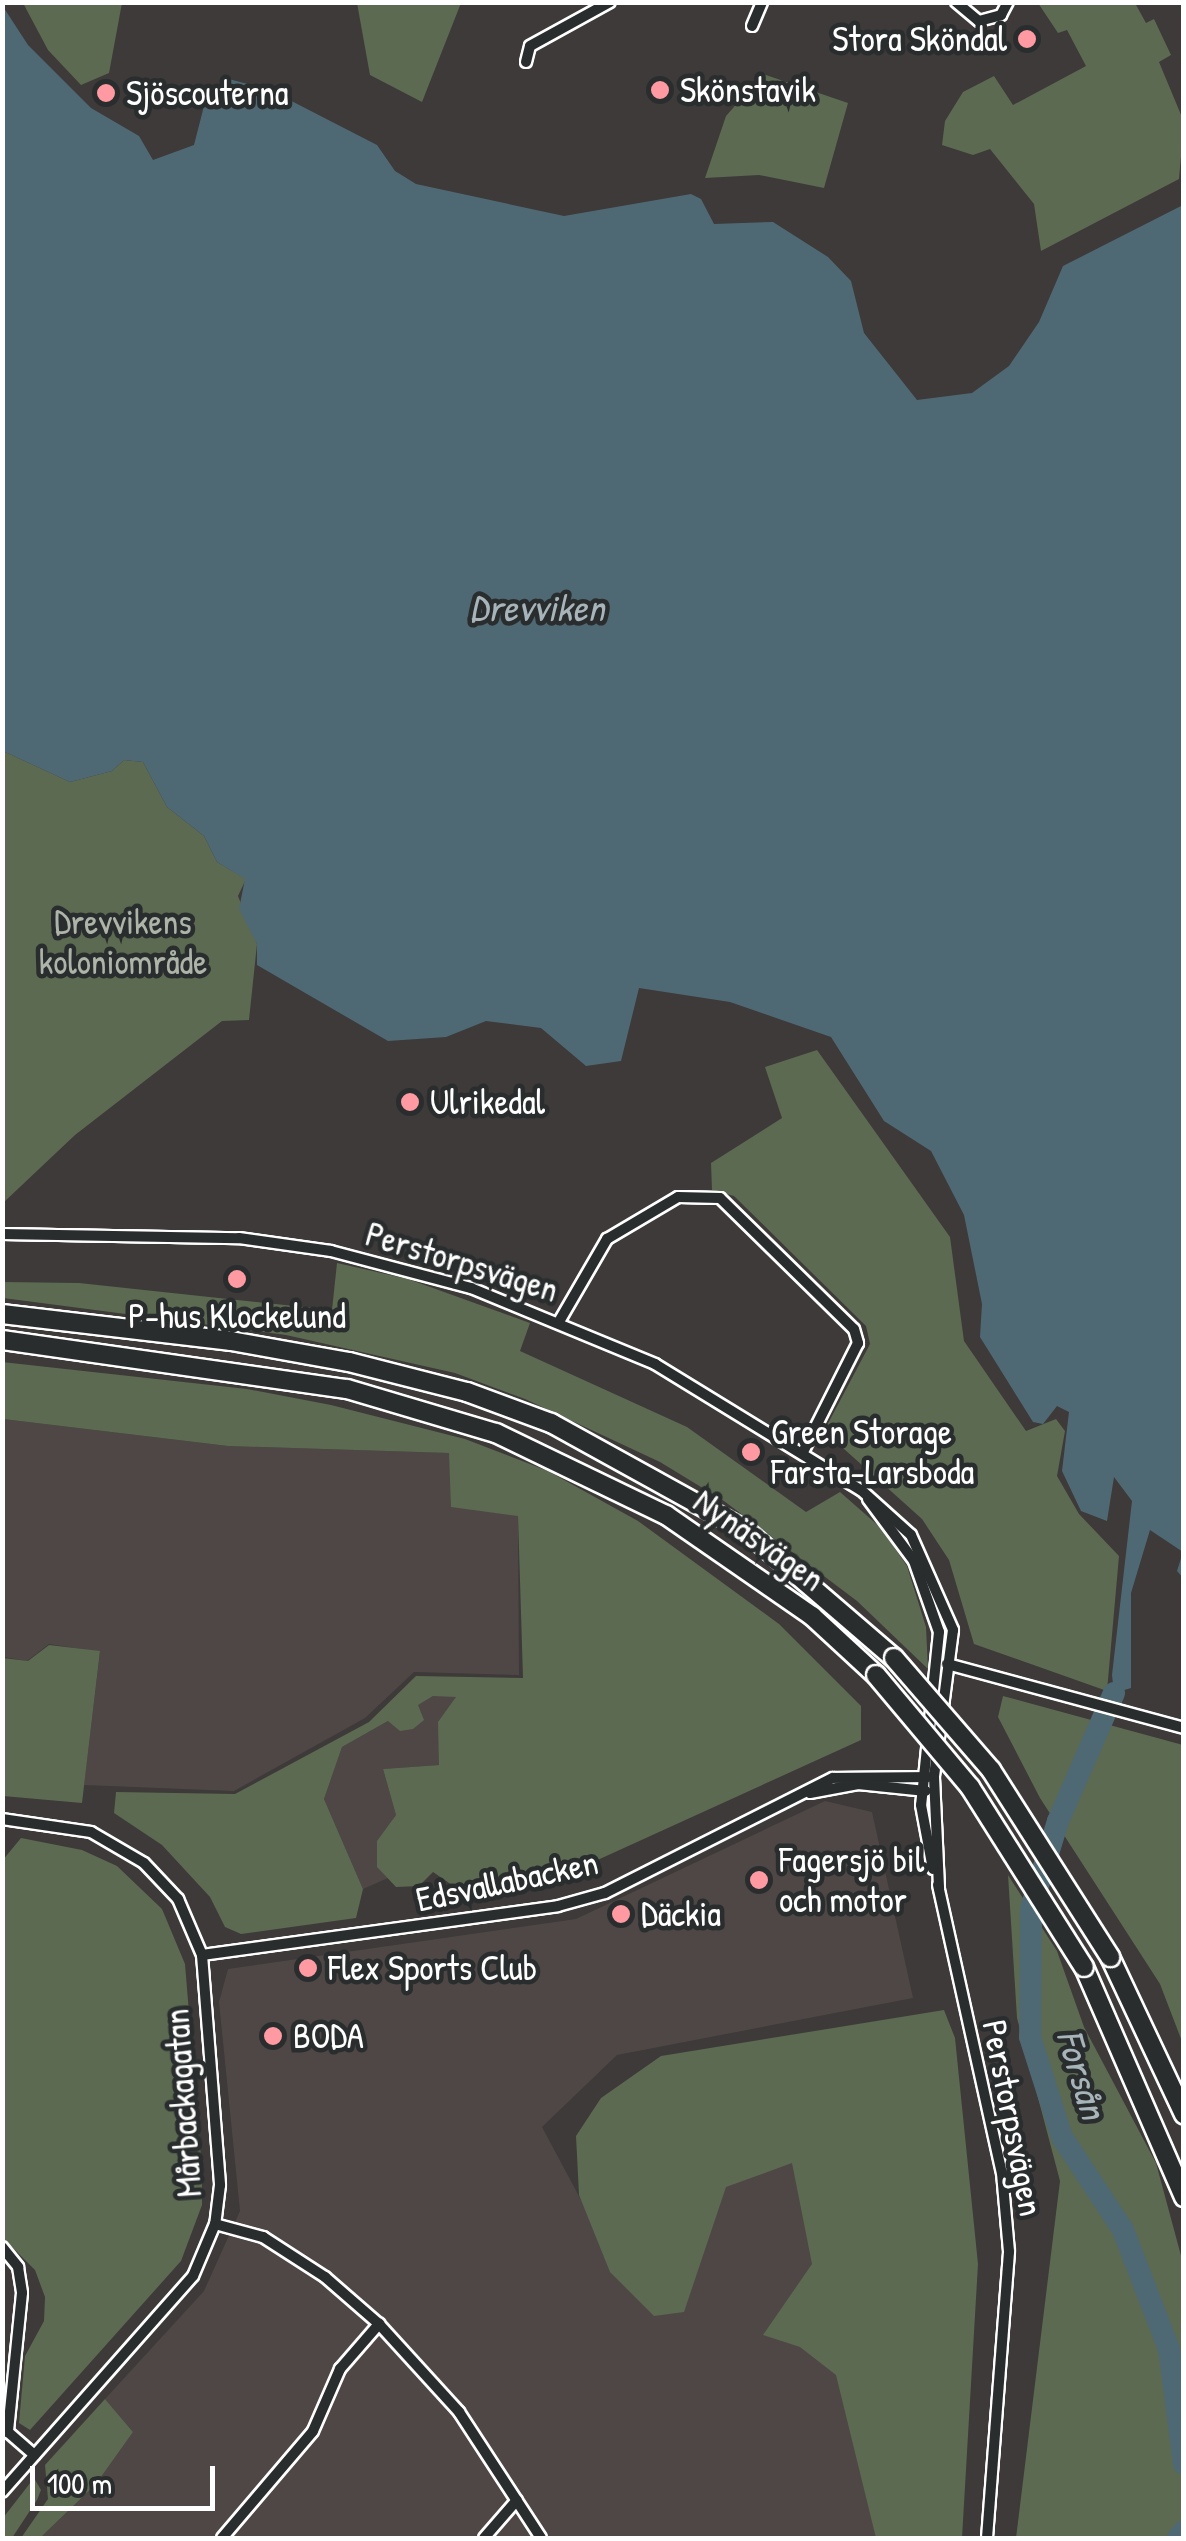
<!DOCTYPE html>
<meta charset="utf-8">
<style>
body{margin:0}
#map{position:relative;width:1186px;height:2541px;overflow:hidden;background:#3d3a39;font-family:"Patrick Hand",sans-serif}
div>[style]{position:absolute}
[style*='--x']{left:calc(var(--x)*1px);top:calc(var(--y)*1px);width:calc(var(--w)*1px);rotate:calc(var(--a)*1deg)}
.built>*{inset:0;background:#4e4745}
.green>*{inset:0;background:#5c6a51}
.water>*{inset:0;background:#4f6974}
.river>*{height:22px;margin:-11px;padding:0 11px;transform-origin:11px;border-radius:11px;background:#4f6974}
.roads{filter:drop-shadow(2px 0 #fff) drop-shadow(-2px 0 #fff) drop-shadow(0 2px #fff) drop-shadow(0 -2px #fff)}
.street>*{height:10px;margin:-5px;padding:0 5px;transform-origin:5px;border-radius:5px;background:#2a2d2e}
.highway>*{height:18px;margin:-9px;padding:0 9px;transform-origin:9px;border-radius:9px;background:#2a2d2e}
.bridges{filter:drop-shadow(2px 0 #fff) drop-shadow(-2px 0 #fff) drop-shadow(0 2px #fff) drop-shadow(0 -2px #fff)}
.highway-bridge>*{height:18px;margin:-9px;padding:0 9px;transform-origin:9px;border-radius:9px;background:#2a2d2e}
.dots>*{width:28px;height:28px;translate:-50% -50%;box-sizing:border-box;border:5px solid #2a2d2e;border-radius:50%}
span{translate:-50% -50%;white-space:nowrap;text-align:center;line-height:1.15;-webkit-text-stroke:9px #2a2d2e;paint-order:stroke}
.poi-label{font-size:35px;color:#fff}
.right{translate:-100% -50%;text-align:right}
.left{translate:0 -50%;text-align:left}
.park-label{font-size:35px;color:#aeb4a8}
.street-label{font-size:35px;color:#fff}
.water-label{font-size:38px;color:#a7b4ba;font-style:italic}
.frame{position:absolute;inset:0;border:5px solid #fff;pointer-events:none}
.scale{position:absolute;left:30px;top:2466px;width:185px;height:45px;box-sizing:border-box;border:5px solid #fff;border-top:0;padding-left:12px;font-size:30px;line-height:35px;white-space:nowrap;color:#fff;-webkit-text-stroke:8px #2a2d2e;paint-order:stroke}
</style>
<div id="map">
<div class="built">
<div style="clip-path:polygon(3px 1419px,228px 1446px,450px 1453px,518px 1516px,519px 1675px,414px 1672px,365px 1718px,234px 1791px,84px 1785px,100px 1652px,49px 1644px,27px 1661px,3px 1657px)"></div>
<div style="clip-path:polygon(433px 1696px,456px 1696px,439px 1765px,383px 1769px,396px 1815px,377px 1842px,377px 1866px,388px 1878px,363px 1889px,324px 1799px,342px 1747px)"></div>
<div style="clip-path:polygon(825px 1801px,872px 1812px,913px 1998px,617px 2055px,542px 2127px,627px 2286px,724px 2185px,794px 2160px,879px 2538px,40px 2538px,96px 2484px,133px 2432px,105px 2399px,204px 2291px,240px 2211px,219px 2002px,228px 1969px,576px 1919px)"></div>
</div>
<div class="green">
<div style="clip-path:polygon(23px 3px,122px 3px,109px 73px,81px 85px,48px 50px)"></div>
<div style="clip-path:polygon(357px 3px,461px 3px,422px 102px,370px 75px)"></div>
<div style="clip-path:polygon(1038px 3px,1135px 3px,1146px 23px,1154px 19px,1171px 55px,1159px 62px,1184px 122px,1179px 179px,1041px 251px,1034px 204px,990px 149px,973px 155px,942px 145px,945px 121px,963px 92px,994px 76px,1013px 105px,1086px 66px,1067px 30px,1058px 33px)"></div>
<div style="clip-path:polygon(763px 74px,848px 103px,824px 188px,759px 175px,705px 178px,726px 116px)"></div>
<div style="clip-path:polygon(3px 751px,70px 782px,112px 771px,124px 760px,143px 762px,167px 807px,204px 836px,217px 862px,246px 879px,238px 896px,257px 944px,249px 1020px,222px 1021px,75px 1135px,3px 1203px)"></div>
<div style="clip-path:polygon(817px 1050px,950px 1237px,964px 1341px,1026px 1431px,1056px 1419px,1065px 1431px,1057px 1476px,1079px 1514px,1119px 1556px,1107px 1691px,974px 1644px,949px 1560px,922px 1519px,824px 1431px,870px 1344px,866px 1326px,734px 1196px,712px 1190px,711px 1163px,782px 1118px,765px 1067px)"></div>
<div style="clip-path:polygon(337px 1263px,408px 1279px,530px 1323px,520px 1351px,687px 1427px,806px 1512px,840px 1492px,881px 1528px,907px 1566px,926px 1627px,928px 1669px,857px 1601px,724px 1501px,660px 1462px,525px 1399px,455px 1373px,286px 1335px,3px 1298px,3px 1282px,79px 1283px,332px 1310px)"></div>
<div style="clip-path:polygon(2px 1362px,247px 1389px,331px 1405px,465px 1439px,548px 1471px,638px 1521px,779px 1624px,861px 1706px,861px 1740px,547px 1883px,452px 1885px,433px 1872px,419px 1886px,396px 1887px,377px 1867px,377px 1841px,396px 1815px,383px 1769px,439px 1765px,438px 1722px,456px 1697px,433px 1696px,418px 1705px,424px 1720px,413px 1729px,400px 1731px,388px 1721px,342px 1747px,324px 1799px,363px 1889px,356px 1918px,241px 1934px,225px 1927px,210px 1897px,162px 1845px,114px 1813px,116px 1792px,235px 1794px,369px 1722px,416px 1676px,523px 1678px,518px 1516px,451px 1507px,449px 1453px,228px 1446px,3px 1419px)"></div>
<div style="clip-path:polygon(49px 1645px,100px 1651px,82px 1803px,3px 1796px,3px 1658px,28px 1661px)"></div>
<div style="clip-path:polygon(1003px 1696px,1183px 1745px,1183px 2044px,1160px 1984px,1040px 1798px,998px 1717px)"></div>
<div style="clip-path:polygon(21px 1838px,82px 1850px,117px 1866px,162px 1909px,185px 1964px,202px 2170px,202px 2205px,181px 2261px,30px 2430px,19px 2423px,25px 2356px,44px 2321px,45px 2297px,35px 2270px,2px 2237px,2px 1861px)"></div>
<div style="clip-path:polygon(1008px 1875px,1057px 1951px,1084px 2027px,1156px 2163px,1183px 2263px,1183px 2538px,1016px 2538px,1060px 2181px,1017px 2018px)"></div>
<div style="clip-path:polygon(944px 2010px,955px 2038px,978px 2264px,962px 2538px,876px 2538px,836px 2375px,800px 2347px,763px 2335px,812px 2264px,792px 2163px,726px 2187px,684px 2312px,654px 2316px,610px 2272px,579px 2195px,576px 2136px,601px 2098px,661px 2056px)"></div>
<div style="clip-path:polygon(105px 2399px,133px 2432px,96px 2484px,40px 2538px,21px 2538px,48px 2499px,45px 2465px)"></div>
<div style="clip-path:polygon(34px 2478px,41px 2490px,37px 2500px,12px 2538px,3px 2538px,3px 2518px)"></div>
</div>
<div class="water">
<div style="clip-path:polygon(2px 5px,28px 45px,91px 108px,139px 136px,153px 160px,194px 145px,204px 106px,225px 78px,270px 90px,377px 145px,395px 171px,416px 184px,564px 216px,691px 194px,701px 199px,714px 224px,773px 222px,828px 257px,851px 281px,864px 333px,917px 400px,972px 393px,1009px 366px,1039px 322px,1063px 266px,1183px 205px,1184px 1579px,1177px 1571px,1183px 1552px,1150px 1530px,1131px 1593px,1131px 1688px,1114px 1693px,1112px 1675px,1132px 1501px,1114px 1477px,1107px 1521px,1081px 1511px,1062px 1471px,1069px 1412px,1057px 1406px,1043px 1424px,1033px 1422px,980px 1337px,982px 1304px,964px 1215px,931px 1151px,884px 1121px,831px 1037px,730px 1002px,639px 988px,621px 1061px,586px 1066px,541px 1028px,486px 1021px,446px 1037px,388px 1041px,257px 965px,257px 944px,239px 909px,245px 879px,217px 862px,204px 836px,167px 807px,143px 762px,124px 760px,112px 771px,70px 782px,3px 751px)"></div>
</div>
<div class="river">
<div style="--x:1114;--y:1693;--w:140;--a:113.6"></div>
<div style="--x:1058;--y:1821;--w:92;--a:107.1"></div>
<div style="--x:1031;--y:1909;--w:128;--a:90.4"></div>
<div style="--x:1030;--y:2037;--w:105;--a:72.3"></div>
<div style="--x:1062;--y:2137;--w:111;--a:56.7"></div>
<div style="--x:1123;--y:2230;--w:128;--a:68.9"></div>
<div style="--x:1169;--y:2349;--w:116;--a:82.6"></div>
<div style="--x:1178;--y:2538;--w:9;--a:-49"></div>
</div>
<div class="roads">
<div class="street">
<div style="--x:956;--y:2;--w:30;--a:40"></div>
<div style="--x:979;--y:21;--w:23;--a:-15"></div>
<div style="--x:1001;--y:15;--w:15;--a:-62"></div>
<div style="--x:752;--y:26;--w:26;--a:-67"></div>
<div style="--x:526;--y:62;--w:16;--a:-76"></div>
<div style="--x:530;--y:46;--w:91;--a:-28.8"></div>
<div style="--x:2;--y:1234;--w:237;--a:1"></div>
<div style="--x:239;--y:1238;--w:93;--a:8"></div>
<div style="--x:331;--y:1251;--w:145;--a:14.8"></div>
<div style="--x:471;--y:1288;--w:199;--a:22.4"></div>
<div style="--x:655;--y:1364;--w:241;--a:31.5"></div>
<div style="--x:861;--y:1490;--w:67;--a:42"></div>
<div style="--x:911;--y:1535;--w:104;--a:66.1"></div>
<div style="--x:953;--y:1630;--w:148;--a:97.4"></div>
<div style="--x:934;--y:1777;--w:112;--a:87.4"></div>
<div style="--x:560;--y:1320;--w:94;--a:-59.9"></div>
<div style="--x:607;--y:1239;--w:82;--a:-30.6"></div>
<div style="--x:678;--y:1197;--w:42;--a:1.4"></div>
<div style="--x:720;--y:1198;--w:187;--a:44.4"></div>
<div style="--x:854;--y:1329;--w:15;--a:74"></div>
<div style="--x:858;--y:1343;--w:122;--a:116.8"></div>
<div style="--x:868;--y:1499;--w:77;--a:53.4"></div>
<div style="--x:914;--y:1561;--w:75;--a:70.6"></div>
<div style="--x:939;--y:1632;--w:174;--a:95.9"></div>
<div style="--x:921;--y:1805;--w:65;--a:79.4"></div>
<div style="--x:947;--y:1664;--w:245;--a:15.1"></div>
<div style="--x:810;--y:1793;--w:49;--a:-10.6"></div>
<div style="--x:858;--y:1784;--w:68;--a:5.9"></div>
<div style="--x:2;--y:1819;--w:90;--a:8.3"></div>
<div style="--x:91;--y:1832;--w:61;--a:30.3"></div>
<div style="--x:144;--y:1863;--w:50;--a:46.6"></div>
<div style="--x:178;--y:1899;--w:61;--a:66.8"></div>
<div style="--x:202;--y:1955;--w:231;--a:85.5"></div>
<div style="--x:220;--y:2185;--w:39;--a:97"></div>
<div style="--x:215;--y:2224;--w:56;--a:112.9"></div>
<div style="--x:193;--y:2276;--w:288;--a:131.5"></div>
<div style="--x:938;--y:1885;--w:295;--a:77.5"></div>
<div style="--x:1002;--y:2173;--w:79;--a:84.9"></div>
<div style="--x:1009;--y:2252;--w:287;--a:94.4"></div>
<div style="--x:202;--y:1955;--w:359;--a:-7.8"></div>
<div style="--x:558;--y:1906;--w:49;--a:-15.5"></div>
<div style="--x:605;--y:1893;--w:255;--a:-26.8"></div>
<div style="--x:833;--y:1778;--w:95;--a:-0.6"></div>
<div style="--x:215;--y:2224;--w:50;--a:15.2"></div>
<div style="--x:263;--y:2237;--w:74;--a:32.8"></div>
<div style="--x:325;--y:2277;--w:72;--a:41"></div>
<div style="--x:379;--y:2324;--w:119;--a:47.7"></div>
<div style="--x:459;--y:2412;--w:150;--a:56.9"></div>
<div style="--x:2;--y:2247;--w:26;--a:51"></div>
<div style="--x:18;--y:2267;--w:26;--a:81"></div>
<div style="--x:22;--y:2293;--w:140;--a:95.8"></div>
<div style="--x:8;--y:2432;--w:35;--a:41"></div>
<div style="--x:222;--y:2538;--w:140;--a:-49.6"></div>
<div style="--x:313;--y:2431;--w:68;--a:-66.5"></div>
<div style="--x:340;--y:2369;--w:60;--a:-49.1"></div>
<div style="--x:484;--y:2538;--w:50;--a:-49"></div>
</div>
<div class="highway">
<div style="--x:2;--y:1314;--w:231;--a:6.7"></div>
<div style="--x:231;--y:1341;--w:120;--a:10.1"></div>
<div style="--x:349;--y:1362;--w:122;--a:14.3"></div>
<div style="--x:467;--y:1392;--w:90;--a:20.3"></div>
<div style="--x:551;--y:1423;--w:222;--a:28.9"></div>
<div style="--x:745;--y:1530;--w:196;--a:40.7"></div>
<div style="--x:2;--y:1340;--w:348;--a:8.1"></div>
<div style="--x:347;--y:1389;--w:155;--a:16.5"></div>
<div style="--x:496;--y:1433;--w:189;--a:25.8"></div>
<div style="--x:666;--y:1515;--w:178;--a:34.7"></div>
<div style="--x:812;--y:1616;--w:87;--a:42.7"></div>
<div style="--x:1110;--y:1957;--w:174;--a:64.8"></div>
<div style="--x:1084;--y:1967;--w:251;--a:66.5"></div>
</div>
</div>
<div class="bridges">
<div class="highway-bridge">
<div style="--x:894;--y:1658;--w:148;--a:49.1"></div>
<div style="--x:991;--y:1770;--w:222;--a:57.5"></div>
<div style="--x:876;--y:1675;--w:146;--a:50"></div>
<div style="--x:970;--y:1787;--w:213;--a:57.7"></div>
</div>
</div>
<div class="dots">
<div style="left:1027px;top:39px;background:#ff9aa2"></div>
<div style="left:660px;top:90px;background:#ff9aa2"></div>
<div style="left:106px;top:93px;background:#ff9aa2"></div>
<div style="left:410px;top:1102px;background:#ff9aa2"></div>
<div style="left:237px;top:1279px;background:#ff9aa2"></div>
<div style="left:751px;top:1452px;background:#ff9aa2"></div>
<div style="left:759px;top:1880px;background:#ff9aa2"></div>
<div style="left:621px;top:1914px;background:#ff9aa2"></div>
<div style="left:308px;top:1968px;background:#ff9aa2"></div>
<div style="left:273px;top:2036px;background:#ff9aa2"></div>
</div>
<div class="poi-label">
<span class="right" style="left:1007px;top:39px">Stora Sköndal</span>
<span class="left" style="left:680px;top:90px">Skönstavik</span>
<span class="left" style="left:126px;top:93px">Sjöscouterna</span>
<span class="left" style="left:430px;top:1102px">Ulrikedal</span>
<span style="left:237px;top:1316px">P-hus Klockelund</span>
<span class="left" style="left:771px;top:1452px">Green Storage<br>Farsta-Larsboda</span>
<span class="left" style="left:779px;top:1880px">Fagersjö bil<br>och motor</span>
<span class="left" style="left:641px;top:1914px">Däckia</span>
<span class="left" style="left:328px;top:1968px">Flex Sports Club</span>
<span class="left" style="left:293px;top:2036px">BODA</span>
</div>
<div class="park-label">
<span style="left:123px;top:942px">Drevvikens<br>koloniområde</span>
</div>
<div class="street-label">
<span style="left:462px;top:1262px;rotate:17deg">Perstorpsvägen</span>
<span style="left:759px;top:1540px;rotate:35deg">Nynäsvägen</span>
<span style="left:507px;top:1881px;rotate:-12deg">Edsvallabacken</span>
<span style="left:183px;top:2103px;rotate:-94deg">Mårbackagatan</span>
<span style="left:1013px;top:2118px;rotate:79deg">Perstorpsvägen</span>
</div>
<div class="water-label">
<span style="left:537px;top:608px">Drevviken</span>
<span style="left:1082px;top:2074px;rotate:73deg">Forsån</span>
</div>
<div class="frame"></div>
<div class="scale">100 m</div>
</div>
